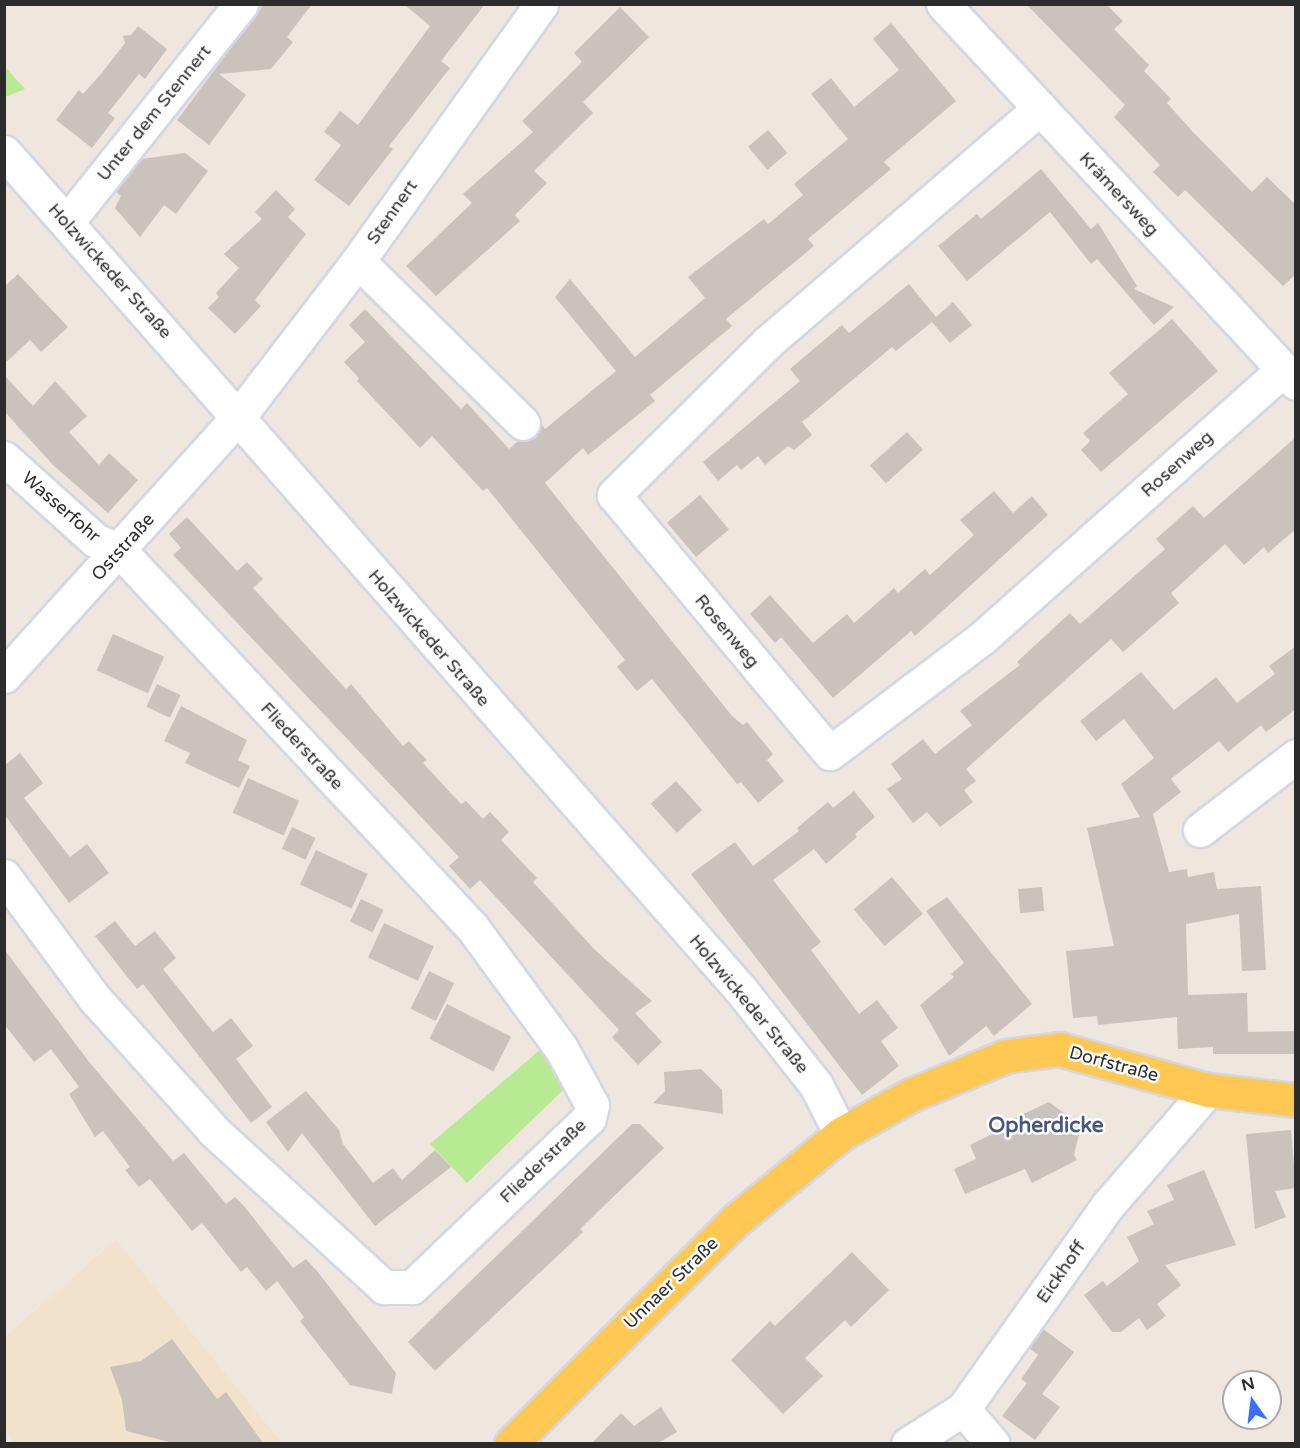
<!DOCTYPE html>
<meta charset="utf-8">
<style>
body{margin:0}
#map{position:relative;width:1300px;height:1448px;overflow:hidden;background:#efe6dd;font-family:"Varela Round",sans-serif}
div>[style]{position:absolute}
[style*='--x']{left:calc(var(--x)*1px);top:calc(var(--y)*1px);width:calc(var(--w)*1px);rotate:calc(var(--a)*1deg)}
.education>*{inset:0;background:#f2e2cb}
.green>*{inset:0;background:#b8ea94}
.building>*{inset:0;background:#cac3bc;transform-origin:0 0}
.roads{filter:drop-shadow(2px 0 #d2d7e6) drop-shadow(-2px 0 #d2d7e6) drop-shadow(0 2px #d2d7e6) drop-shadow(0 -2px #d2d7e6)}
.minor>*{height:33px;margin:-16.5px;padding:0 16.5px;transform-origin:16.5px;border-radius:16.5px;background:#fff}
.major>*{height:33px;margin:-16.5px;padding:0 16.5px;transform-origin:16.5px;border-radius:16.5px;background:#fec853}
span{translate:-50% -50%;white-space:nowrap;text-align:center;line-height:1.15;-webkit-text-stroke:5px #fff;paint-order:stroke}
.street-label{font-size:18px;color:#2c2c2c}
.quarter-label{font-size:21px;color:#475681;font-weight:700}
.frame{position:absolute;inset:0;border:6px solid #2c2c2c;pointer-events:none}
.north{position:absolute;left:1222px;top:1370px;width:60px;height:60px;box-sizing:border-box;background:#fff;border:2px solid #ababab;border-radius:50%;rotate:346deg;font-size:16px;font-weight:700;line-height:24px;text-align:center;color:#2c2c2c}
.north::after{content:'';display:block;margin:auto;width:21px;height:27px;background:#3a6eff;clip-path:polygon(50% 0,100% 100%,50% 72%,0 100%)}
</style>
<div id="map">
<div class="education">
<div style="clip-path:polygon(116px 1240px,282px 1443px,15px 1443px,5px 1431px,4px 1338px)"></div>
</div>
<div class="green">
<div style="clip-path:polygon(5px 67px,25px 89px,5px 97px,4px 97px)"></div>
<div style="clip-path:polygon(541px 1049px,563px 1090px,467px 1183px,430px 1144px)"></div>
</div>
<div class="building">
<div style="clip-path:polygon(264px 4px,312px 4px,287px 37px,293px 42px,271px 69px,219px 74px,246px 95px,209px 145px,177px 120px)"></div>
<div style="clip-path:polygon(404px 4px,485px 4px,441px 61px,450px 68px,389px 146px,393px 149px,349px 206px,314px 180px,341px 145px,324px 132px,340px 111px,358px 125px,430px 26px)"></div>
<div style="clip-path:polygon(1026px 4px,1106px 4px,1123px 21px,1114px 29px,1149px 65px,1144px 71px,1171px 99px,1167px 103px,1193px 132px,1252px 192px,1267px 177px,1296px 205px,1296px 274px,1283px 286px,1185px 190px,1178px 197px,1153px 172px,1160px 165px,1114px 117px,1125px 105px)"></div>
<div style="clip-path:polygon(620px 7px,649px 37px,583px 102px,593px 113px,534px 171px,547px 183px,515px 215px,520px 221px,436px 296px,406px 266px,472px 203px,463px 194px,533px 132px,522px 121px,582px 62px,574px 53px)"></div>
<div style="clip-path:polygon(891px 23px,956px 101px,884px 162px,891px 169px,808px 239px,814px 246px,726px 319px,732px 326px,650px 395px,655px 401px,588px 455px,583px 448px,545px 483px,732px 716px,743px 725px,747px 722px,773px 754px,767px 760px,784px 781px,758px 803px,741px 782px,737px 784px,652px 679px,637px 691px,617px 667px,625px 660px,487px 488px,483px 491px,432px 436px,420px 448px,357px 381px,359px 378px,344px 362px,365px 342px,349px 325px,365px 309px,461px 409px,467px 403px,509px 449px,518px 441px,529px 441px,537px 436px,541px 424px,545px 429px,616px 371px,555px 297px,570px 279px,635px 357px,705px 298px,688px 277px,764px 219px,768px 224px,803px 195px,794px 184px,848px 139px,811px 94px,831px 78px,854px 107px,899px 70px,873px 39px)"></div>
<div style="clip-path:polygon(138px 26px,167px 49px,145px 79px,139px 74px,108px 113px,115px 118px,92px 148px,56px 120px,79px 90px,83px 94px,101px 74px,125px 43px,123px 36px,131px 35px)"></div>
<div style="left:768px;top:130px;width:30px;height:26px;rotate:50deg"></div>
<div style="clip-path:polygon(185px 153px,208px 171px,176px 214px,164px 205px,140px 237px,115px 208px,121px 196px,116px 192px,141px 159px)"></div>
<div style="clip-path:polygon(1041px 169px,1091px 229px,1098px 223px,1137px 286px,1134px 289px,1174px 307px,1154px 325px,1097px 259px,1091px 264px,1050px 212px,967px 281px,938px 246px,977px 214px,981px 219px)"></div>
<div style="clip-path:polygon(276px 190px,295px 209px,288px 217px,306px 234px,255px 300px,261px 306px,235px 334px,208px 308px,219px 297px,216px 293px,239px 268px,224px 254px,262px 219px,255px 212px)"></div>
<div style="clip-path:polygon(18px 274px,68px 327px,41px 352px,30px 340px,4px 364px,4px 287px)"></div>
<div style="clip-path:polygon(909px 284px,936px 317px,953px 302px,972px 325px,950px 343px,932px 322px,896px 351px,892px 347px,802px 422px,812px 435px,794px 450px,788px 446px,765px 465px,758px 456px,741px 470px,737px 465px,718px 481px,703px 462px,800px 381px,790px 369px,842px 325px,849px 333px)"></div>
<div style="clip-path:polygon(1172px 319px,1218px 371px,1101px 472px,1081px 450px,1090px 441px,1083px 433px,1128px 394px,1109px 373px)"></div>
<div style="clip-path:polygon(4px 375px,33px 406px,55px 381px,87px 416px,69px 432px,99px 465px,109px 453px,138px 480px,108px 513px,53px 465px,4px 411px)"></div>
<div style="left:907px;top:432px;width:24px;height:50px;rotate:48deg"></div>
<div style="clip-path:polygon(1296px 437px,1296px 529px,1268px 553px,1264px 547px,1244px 565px,1225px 544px,1171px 593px,1179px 603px,1123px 652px,1111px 639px,966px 769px,976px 781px,964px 790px,973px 802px,940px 827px,927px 812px,913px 823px,887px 789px,902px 779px,891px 764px,923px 739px,935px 754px,972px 725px,960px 711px,1020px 665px,1017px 662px,1070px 613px,1080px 624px,1165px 549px,1156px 539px,1193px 506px,1204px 518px)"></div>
<div style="clip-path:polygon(994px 491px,1013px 513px,1032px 496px,1048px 515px,915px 636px,911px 631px,833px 698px,781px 637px,775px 643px,750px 614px,770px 595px,813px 643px,847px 614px,854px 623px,894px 588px,898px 593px,925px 569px,930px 575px,974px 535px,960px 520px)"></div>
<div style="left:700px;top:495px;width:45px;height:43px;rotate:50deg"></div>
<div style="clip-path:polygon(187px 517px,237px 571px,247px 562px,263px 579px,253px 588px,346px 689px,351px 684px,403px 746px,409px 741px,418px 751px,427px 760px,423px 763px,461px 804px,466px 801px,483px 819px,490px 812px,509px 832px,501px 840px,537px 878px,533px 882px,594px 949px,652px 1001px,635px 1013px,662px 1042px,638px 1065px,612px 1037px,619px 1030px,480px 880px,470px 889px,449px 866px,459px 857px,173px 555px,181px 548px,169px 534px)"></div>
<div style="left:113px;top:634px;width:56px;height:40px;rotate:24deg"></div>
<div style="clip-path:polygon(1296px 646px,1296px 709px,1266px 732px,1261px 725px,1228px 752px,1219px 741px,1171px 779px,1181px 792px,1153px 814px,1169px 872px,1187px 869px,1188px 877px,1214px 872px,1217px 889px,1261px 886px,1266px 970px,1242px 971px,1239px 914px,1186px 924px,1188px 995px,1247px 993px,1248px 1032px,1296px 1031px,1296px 1054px,1213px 1054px,1213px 1047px,1178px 1049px,1177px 1017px,1098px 1025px,1097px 1016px,1073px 1018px,1066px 951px,1114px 946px,1087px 828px,1140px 817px,1121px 784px,1154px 758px,1124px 719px,1096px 741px,1080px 721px,1141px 672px,1174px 710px,1216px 677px,1237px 703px,1275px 674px,1269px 666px)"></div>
<div style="left:157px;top:684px;width:26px;height:25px;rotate:25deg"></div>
<div style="clip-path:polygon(181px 706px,247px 740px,238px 760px,250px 766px,239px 788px,185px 763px,190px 753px,164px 741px)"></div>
<div style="clip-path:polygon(20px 753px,43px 783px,24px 798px,70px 857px,87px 844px,109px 873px,69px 903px,4px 814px,4px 766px)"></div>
<div style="left:248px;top:778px;width:56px;height:38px;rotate:24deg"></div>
<div style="left:676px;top:781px;width:39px;height:34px;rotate:48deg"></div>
<div style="clip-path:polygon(854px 791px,875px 817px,855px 834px,857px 837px,826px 864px,814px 849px,773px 880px,821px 942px,811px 950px,859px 1014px,877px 1000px,898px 1028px,881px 1041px,899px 1066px,862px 1095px,691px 874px,735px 842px,753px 866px,799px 831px,797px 828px,828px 802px,833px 808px)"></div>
<div style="left:292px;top:827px;width:26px;height:24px;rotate:25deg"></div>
<div style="left:316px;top:850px;width:57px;height:38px;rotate:25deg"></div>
<div style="left:892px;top:877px;width:48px;height:50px;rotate:50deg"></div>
<div style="left:1042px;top:887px;width:24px;height:24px;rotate:85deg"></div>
<div style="clip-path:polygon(947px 897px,1032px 1004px,994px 1036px,986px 1026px,949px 1056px,920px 1005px,954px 977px,951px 974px,964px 963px,926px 911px)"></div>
<div style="left:361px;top:899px;width:25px;height:25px;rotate:26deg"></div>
<div style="clip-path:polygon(115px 921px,135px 946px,155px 931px,176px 958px,163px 969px,213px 1032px,231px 1018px,253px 1046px,236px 1059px,272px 1107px,251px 1123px,143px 984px,137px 989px,95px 936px)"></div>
<div style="left:384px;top:923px;width:55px;height:38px;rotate:25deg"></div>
<div style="clip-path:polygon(4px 949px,90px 1063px,173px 1161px,184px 1153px,226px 1204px,235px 1197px,244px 1206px,293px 1268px,306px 1259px,317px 1271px,396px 1373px,392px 1394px,350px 1385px,300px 1321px,304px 1317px,277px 1281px,266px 1291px,247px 1267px,241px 1272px,202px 1223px,192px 1231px,150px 1179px,139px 1187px,125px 1170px,130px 1167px,103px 1131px,95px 1137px,69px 1094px,79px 1087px,51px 1049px,34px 1062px,4px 1024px)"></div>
<div style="left:429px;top:971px;width:28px;height:42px;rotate:26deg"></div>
<div style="left:447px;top:1004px;width:72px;height:39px;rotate:27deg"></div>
<div style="clip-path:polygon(701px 1069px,722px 1090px,723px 1114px,653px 1103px,665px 1091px,664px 1072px)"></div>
<div style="clip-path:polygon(306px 1091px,339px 1130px,343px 1144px,373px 1183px,393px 1168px,402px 1180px,435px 1150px,451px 1167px,375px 1226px,302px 1133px,288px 1152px,266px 1122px)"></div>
<div style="clip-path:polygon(1049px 1102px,1081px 1126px,1074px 1155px,1077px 1160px,1032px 1183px,1025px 1169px,965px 1194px,954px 1169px,976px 1159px,970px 1145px,1006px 1127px,1004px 1123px)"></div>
<div style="clip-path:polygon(632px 1124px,640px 1124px,664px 1148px,580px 1229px,583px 1232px,435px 1371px,408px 1342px)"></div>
<div style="clip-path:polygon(1291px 1130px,1296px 1188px,1275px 1191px,1286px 1217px,1255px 1229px,1246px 1134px)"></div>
<div style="clip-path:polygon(1204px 1170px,1236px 1245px,1165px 1265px,1181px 1285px,1157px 1304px,1166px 1316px,1147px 1330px,1139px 1318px,1121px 1332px,1112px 1332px,1084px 1295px,1103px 1281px,1107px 1286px,1139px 1261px,1127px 1237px,1154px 1224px,1147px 1211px,1174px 1200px,1167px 1185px)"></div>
<div style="clip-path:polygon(852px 1252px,889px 1290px,851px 1327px,845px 1320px,805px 1358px,823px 1376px,783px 1414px,731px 1360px,770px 1321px,775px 1326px)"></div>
<div style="clip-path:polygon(1043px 1329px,1074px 1352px,1042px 1394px,1060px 1407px,1035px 1440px,1002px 1416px,1027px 1383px,1021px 1379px,1038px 1355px,1029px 1348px)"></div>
<div style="clip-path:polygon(172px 1339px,217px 1399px,226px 1392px,263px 1443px,173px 1443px,126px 1431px,122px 1400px,110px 1367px,141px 1361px)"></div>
<div style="clip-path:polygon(661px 1407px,677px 1432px,658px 1443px,592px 1443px,621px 1413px,634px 1426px)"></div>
</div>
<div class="roads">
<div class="minor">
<div style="--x:943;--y:4;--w:518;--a:47.03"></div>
<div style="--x:1040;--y:108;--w:360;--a:139.3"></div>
<div style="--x:767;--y:343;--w:216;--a:135.2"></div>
<div style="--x:614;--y:495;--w:336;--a:50.1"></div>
<div style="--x:830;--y:753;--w:191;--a:-37.1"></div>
<div style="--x:982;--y:638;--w:403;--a:-41.7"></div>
<div style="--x:4;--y:152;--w:1116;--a:48.67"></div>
<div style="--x:741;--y:990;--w:121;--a:51.7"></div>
<div style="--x:816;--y:1085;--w:55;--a:63"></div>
<div style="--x:67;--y:222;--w:279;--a:-51.4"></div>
<div style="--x:358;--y:261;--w:231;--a:44.5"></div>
<div style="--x:4;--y:458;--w:122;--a:42"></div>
<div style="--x:95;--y:540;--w:27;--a:24"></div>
<div style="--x:120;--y:551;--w:515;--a:46.89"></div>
<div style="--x:472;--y:927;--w:150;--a:53.7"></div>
<div style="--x:561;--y:1048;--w:65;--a:61.5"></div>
<div style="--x:592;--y:1105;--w:13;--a:103"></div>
<div style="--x:589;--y:1118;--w:245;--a:136.3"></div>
<div style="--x:412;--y:1287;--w:28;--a:180"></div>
<div style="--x:384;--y:1287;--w:231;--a:-137.5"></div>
<div style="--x:214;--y:1131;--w:178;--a:-132"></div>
<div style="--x:95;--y:999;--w:153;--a:-126.5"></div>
<div style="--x:4;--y:676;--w:350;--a:-47.9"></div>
<div style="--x:239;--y:416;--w:195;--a:-52.5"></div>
<div style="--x:358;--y:261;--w:315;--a:-54.5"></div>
<div style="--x:1200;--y:830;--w:121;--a:-37.6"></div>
<div style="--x:963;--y:1409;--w:46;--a:49.4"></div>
<div style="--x:908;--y:1444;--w:65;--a:-32.5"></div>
<div style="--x:963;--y:1409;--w:250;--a:-54.6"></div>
<div style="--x:1108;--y:1205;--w:152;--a:-49"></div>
</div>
<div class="major">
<div style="--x:511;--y:1444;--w:317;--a:-44.9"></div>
<div style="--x:736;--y:1220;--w:136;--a:-39.3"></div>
<div style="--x:841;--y:1134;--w:80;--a:-29.1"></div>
<div style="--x:911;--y:1095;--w:103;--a:-22.3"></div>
<div style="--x:1006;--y:1056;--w:53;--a:-7.5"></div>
<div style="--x:1059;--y:1049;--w:155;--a:15.4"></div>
<div style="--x:1208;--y:1090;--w:89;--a:6.5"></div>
</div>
</div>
<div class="street-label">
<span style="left:154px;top:113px;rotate:-51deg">Unter dem Stennert</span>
<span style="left:1119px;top:194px;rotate:47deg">Krämersweg</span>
<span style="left:392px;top:212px;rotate:-55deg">Stennert</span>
<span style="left:110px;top:271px;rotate:48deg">Holzwickeder Straße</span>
<span style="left:1177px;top:464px;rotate:-42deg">Rosenweg</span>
<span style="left:61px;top:507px;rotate:41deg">Wasserfohr</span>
<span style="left:123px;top:547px;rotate:-48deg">Oststraße</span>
<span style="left:727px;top:631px;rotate:50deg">Rosenweg</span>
<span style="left:429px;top:638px;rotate:49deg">Holzwickeder Straße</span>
<span style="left:302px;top:746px;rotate:47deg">Fliederstraße</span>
<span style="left:749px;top:1004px;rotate:50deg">Holzwickeder Straße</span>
<span style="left:1114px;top:1064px;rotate:15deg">Dorfstraße</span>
<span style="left:543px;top:1161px;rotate:-44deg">Fliederstraße</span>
<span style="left:1061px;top:1272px;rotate:-55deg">Eickhoff</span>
<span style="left:671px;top:1283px;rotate:-44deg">Unnaer Straße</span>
</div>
<div class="quarter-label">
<span style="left:1046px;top:1126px">Opherdicke</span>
</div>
<div class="frame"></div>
<div class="north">N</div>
</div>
